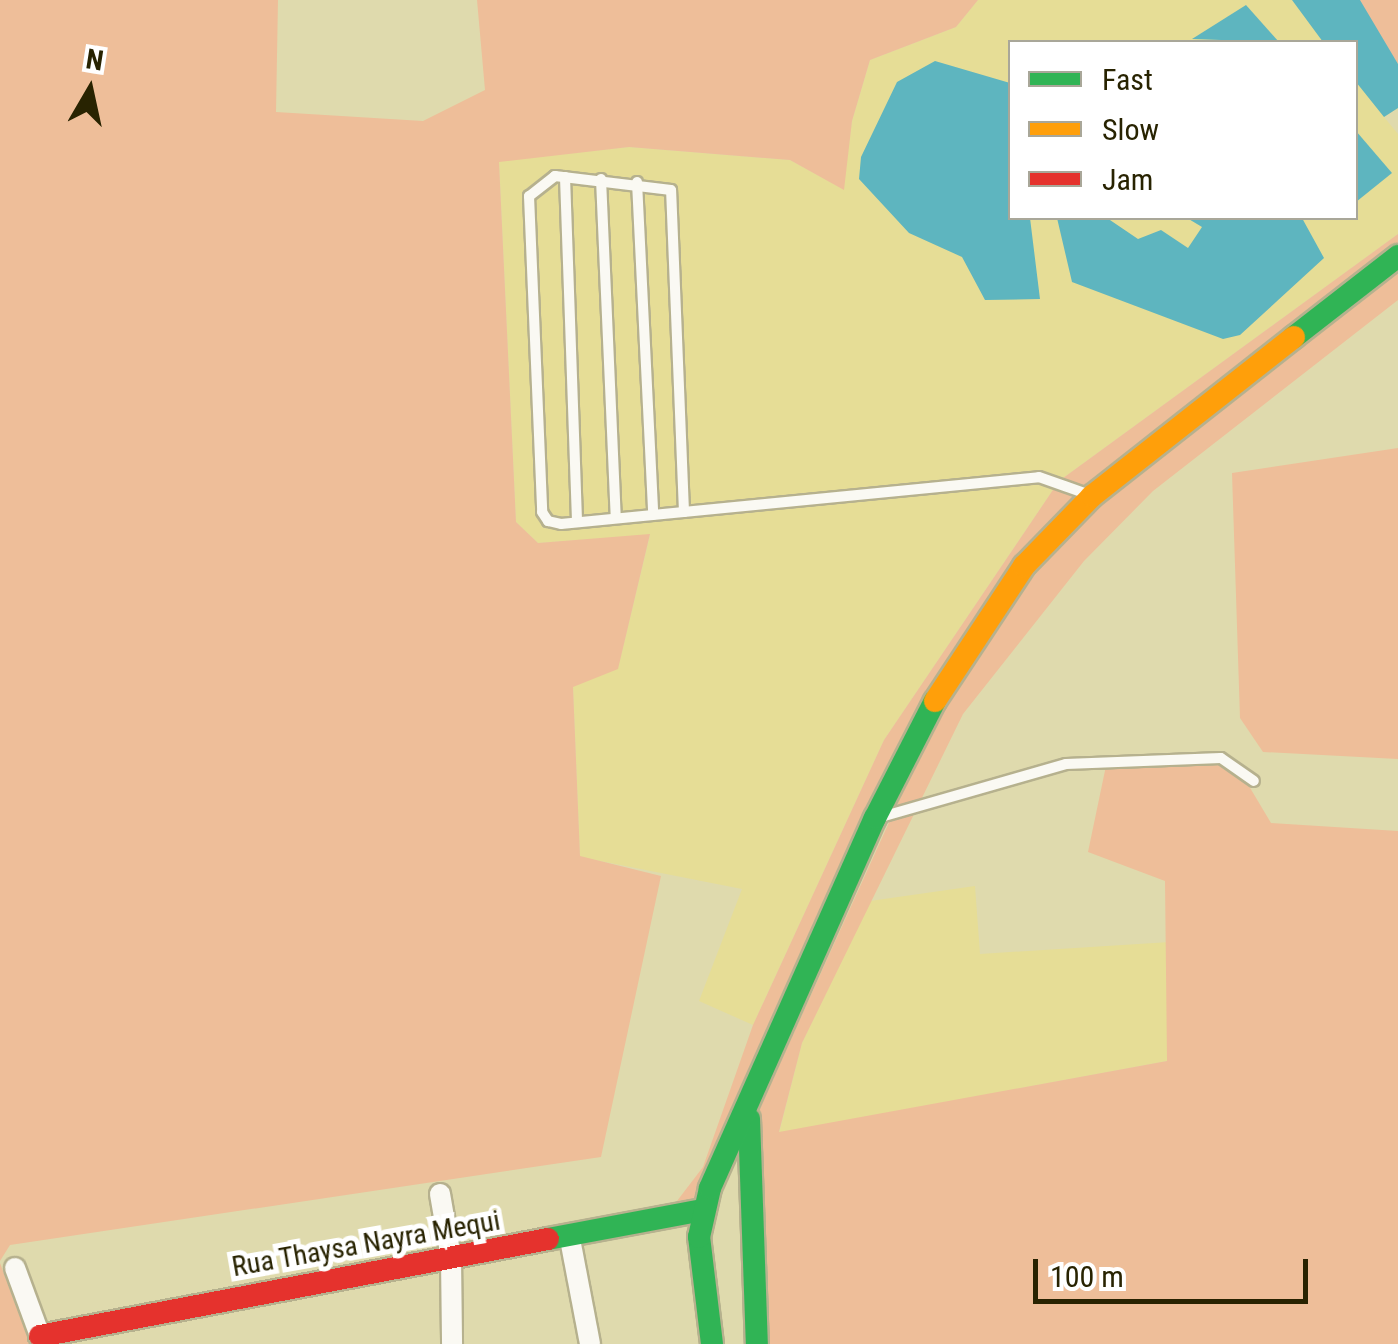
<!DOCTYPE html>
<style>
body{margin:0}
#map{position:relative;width:1398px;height:1344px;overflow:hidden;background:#dfdaad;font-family:"Roboto Condensed",sans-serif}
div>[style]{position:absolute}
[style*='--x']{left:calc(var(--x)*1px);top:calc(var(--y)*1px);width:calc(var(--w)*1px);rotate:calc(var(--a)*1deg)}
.built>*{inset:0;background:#e6dd96}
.green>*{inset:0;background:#eebe99}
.water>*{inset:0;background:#5eb5bf}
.roads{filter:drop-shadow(2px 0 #b6b18e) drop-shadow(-2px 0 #b6b18e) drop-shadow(0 2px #b6b18e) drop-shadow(0 -2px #b6b18e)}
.lane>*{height:10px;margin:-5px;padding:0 5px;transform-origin:5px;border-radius:5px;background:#faf9f3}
.street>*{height:20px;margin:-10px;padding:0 10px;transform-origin:10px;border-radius:10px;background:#faf9f3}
.fast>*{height:22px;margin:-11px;padding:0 11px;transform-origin:11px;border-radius:11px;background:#30b455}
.slow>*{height:22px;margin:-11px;padding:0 11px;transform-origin:11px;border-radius:11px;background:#ff9f0a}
.jam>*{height:22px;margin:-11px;padding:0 11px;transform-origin:11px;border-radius:11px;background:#e5322d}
span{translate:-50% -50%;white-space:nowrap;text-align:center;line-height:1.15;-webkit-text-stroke:10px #fff;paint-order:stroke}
.street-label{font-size:28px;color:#282301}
.legend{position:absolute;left:1008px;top:40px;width:350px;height:180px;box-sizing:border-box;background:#fff;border:2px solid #a9a799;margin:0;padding:12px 18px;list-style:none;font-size:30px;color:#282301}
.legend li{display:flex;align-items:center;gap:20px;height:50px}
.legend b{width:50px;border:2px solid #a9a799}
.north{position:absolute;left:40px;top:40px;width:100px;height:100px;-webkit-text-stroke:8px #fff;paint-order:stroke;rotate:9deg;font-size:28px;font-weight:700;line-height:40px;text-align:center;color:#282301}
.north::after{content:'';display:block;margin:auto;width:35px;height:45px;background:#282301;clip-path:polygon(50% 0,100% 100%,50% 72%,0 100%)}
.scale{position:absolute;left:1033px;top:1259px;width:275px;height:45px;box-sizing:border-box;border:5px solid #282301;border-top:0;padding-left:12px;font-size:30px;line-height:35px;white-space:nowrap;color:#282301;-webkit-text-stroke:8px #fff;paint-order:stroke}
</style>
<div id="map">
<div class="built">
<div style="clip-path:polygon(evenodd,978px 0,1360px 0,1398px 64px,1398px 108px,1384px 117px,1398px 134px,1398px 234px,1059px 481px,884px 740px,753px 1025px,699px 1001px,742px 889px,580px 857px,573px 686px,618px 668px,650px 535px,538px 543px,516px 522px,499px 161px,629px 147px,790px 160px,843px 189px,852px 121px,870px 60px,956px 27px,978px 0,1011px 42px,1356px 42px,1356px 218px,1011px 218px,1011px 42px)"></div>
<div style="clip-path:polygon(975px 886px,980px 954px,1170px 942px,1167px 1061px,779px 1133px,802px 1043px,870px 901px)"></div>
</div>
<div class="green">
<div style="clip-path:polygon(0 0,278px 0,276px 112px,423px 121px,485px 90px,477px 0,978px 0,956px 27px,870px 60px,852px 121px,844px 190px,790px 160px,629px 147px,499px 162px,516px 522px,538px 543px,650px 534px,618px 669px,573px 687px,580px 856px,661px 876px,601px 1157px,10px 1245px,0 1261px)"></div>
<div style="clip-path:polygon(1360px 0,1398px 0,1398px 64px,1364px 13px)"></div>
<div style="clip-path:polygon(1398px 234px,1398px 248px,1019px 561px,695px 1199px,677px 1201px,703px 1167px,753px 1025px,884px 740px,1059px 481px)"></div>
<div style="clip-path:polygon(1398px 264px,1398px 300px,1153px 491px,1084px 561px,963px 714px,802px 1043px,779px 1132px,1167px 1061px,1165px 881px,1088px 852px,1107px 761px,1221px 758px,1240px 771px,1271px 823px,1398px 831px,1398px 1344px,761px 1344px,753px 1123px,958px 670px,1081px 518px)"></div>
<div style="clip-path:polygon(1398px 448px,1398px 759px,1263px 752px,1240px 718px,1232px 473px)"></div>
<div style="clip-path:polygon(0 1263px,26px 1333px,30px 1344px,0 1344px)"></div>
</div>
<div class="water">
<div style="clip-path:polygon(1292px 0,1360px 0,1398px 64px,1398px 108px,1384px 117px,1356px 82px,1356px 42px,1323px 42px)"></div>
<div style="clip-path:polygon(1246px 5px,1279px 42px,1192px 39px)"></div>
<div style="clip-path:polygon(935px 61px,1010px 83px,1011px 218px,1030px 218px,1040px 299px,985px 300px,962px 257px,909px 233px,859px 179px,861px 157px,897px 82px)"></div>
<div style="clip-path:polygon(1356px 131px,1392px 173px,1356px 202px)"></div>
<div style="clip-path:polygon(1057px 218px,1107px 218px,1138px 239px,1161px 230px,1188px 248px,1202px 227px,1187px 218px,1302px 218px,1324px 258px,1240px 335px,1223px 339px,1072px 282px)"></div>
</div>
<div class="roads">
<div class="lane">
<div style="--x:565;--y:177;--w:345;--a:88"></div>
<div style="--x:601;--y:179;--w:339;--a:87.5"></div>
<div style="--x:637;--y:182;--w:333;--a:87.2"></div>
<div style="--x:684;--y:512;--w:322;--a:-92.3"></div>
<div style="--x:671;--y:190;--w:117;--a:-173.1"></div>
<div style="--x:555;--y:176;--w:33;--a:142"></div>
<div style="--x:529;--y:196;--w:316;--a:87.6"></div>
<div style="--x:542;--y:512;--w:11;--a:56"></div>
<div style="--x:548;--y:521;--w:13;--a:13"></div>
<div style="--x:561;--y:524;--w:480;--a:-5.6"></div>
<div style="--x:1039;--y:477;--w:54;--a:19.4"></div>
<div style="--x:881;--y:817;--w:192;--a:-16"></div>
<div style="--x:1066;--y:764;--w:155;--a:-2.2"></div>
<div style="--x:1221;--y:758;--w:40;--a:34.9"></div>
</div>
<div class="street">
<div style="--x:440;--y:1194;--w:65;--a:80.2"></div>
<div style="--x:451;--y:1258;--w:86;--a:89.3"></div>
<div style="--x:570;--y:1239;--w:107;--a:79.2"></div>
<div style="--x:15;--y:1268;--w:81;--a:69.8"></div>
</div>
<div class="fast">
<div style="--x:1294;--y:337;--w:132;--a:-37.9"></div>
<div style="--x:749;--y:1119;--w:225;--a:88"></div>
<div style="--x:548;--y:1239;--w:158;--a:-10.6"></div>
<div style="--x:712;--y:1344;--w:108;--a:-96.9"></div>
<div style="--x:699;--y:1237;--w:50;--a:-77.3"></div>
<div style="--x:710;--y:1188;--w:405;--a:-66"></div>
<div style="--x:875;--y:818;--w:131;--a:-62.9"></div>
</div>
<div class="slow">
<div style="--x:935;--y:701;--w:162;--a:-56.6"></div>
<div style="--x:1024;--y:566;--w:98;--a:-45.8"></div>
<div style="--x:1092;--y:496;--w:257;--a:-38.2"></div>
</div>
<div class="jam">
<div style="--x:40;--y:1336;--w:517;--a:-10.81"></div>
</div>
</div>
<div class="street-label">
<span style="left:366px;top:1244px;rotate:-10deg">Rua Thaysa Nayra Mequi</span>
</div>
<ul class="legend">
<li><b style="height:12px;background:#30b455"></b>Fast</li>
<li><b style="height:12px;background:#ff9f0a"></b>Slow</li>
<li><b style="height:12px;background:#e5322d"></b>Jam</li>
</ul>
<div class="north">N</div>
<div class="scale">100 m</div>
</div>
